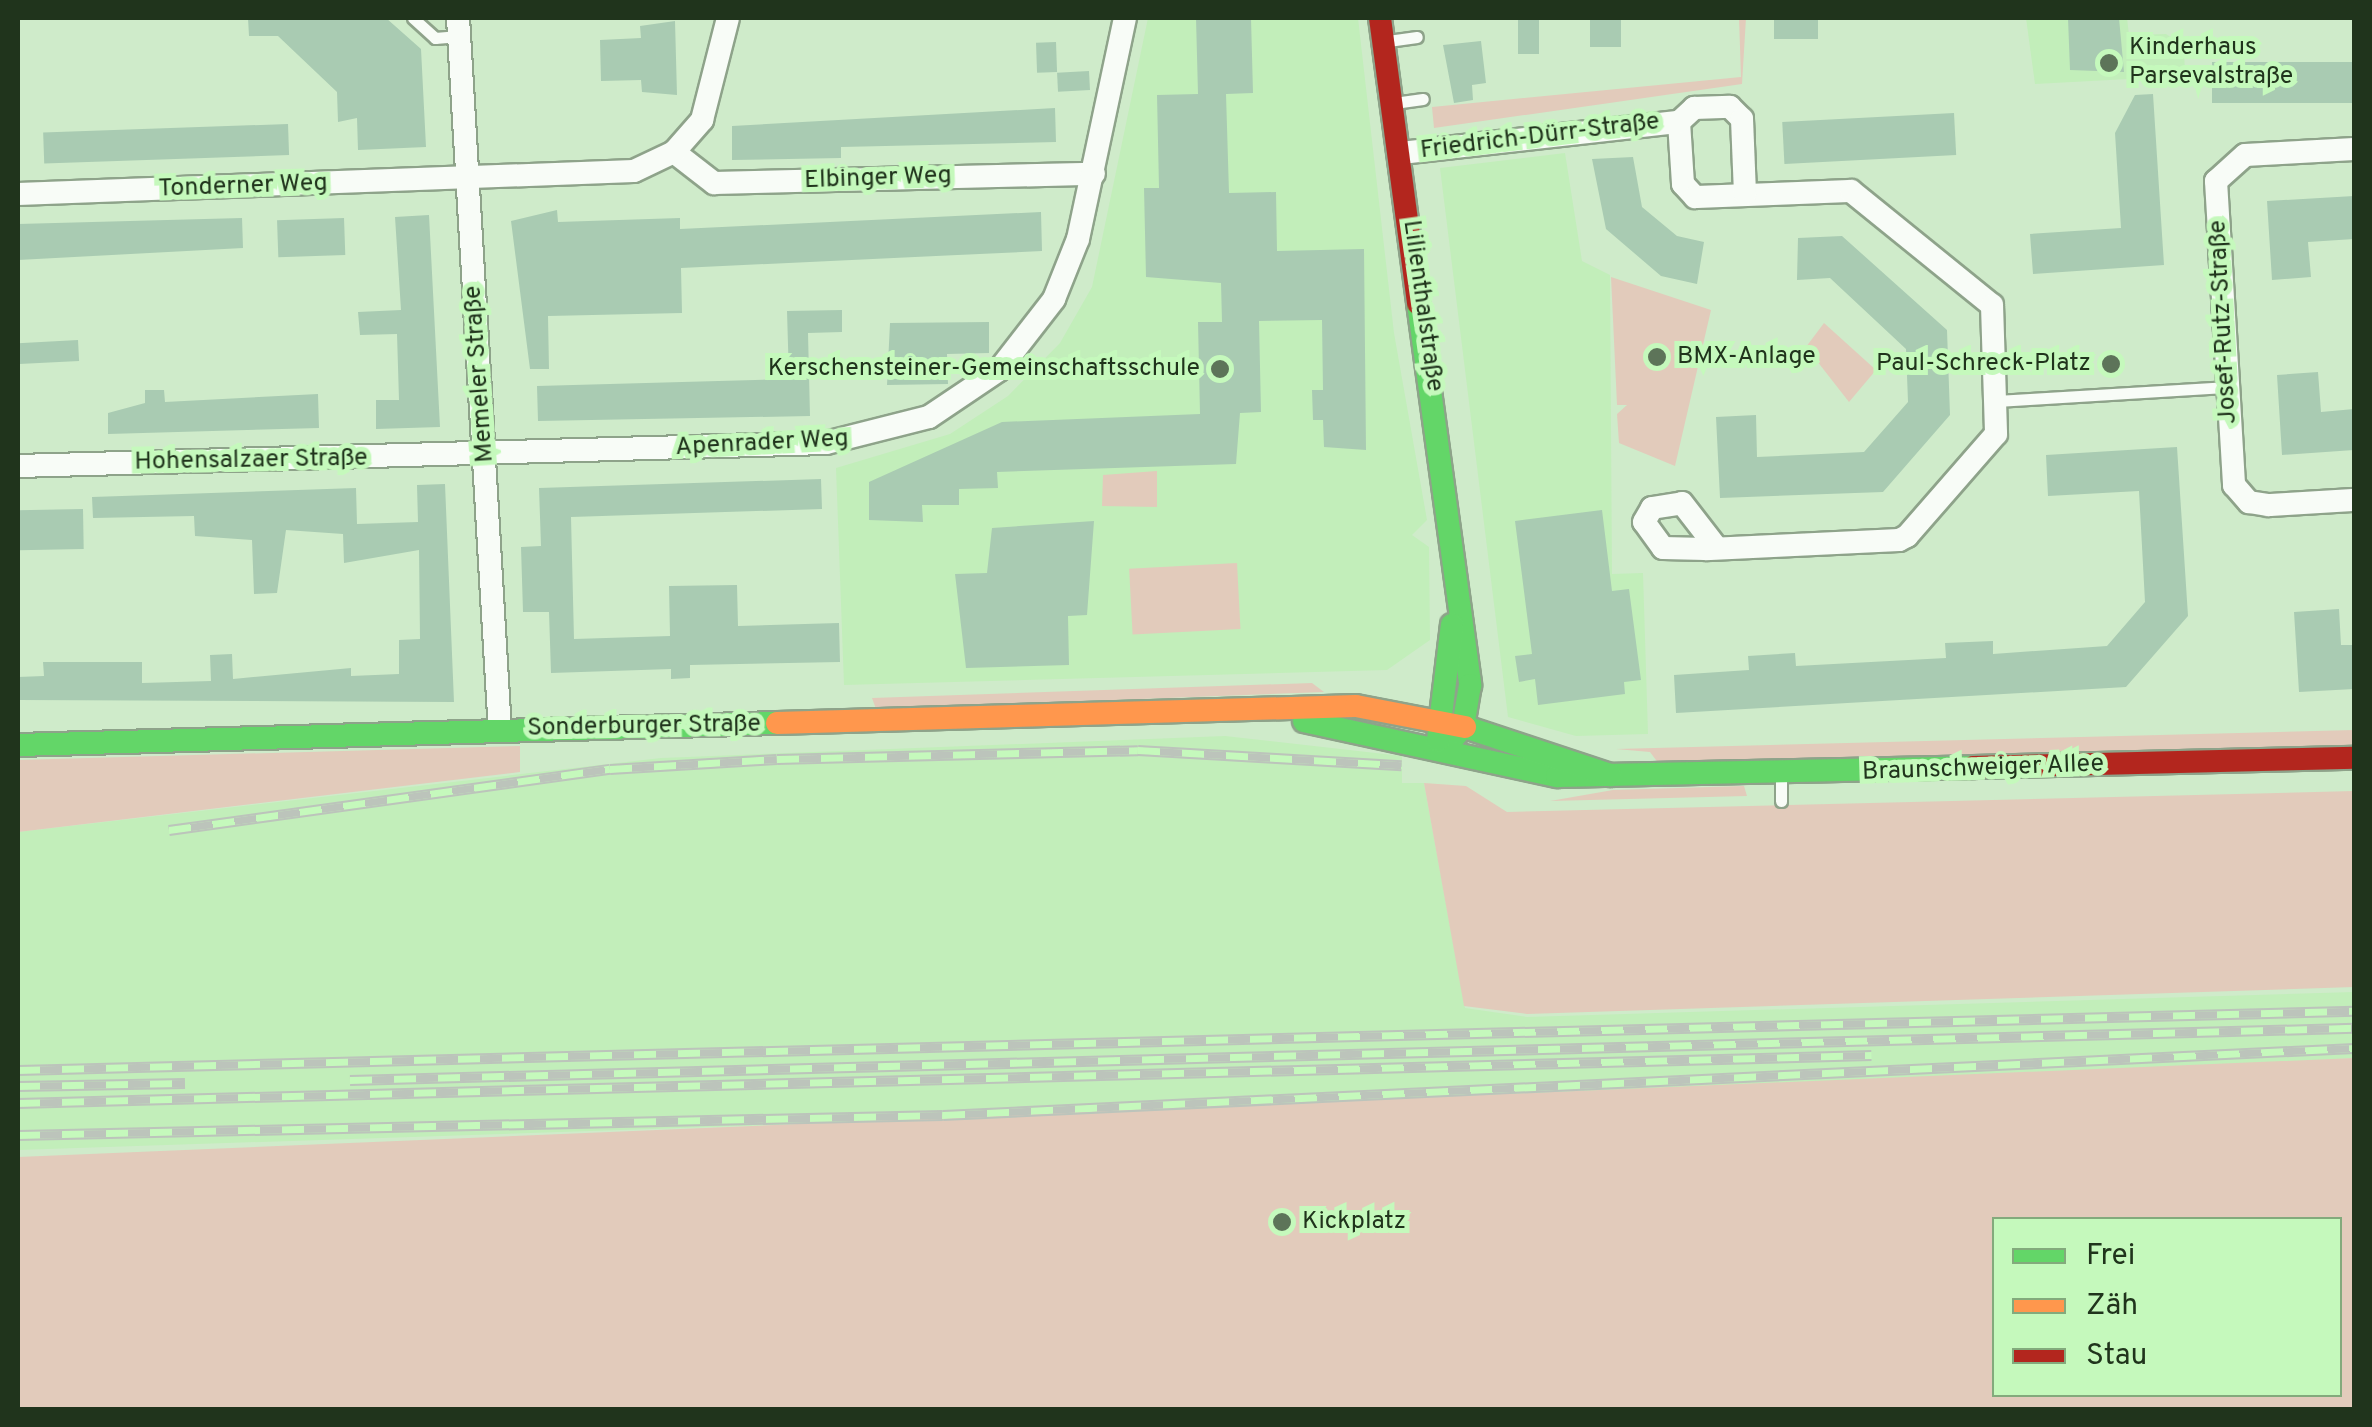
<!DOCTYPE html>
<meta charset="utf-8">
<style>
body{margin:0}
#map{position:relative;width:2372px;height:1427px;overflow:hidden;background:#cfebca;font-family:Overpass,sans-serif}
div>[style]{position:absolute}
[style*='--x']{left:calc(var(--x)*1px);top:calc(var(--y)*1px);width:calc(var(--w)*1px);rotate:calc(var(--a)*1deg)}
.built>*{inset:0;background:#c2eeba}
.green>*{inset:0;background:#e2cbbb;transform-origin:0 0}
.building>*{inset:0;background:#a9cbb2;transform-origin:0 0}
.roads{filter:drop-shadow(2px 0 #8ea38a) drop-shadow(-2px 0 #8ea38a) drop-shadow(0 2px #8ea38a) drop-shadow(0 -2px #8ea38a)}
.lane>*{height:11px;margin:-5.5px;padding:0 5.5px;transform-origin:5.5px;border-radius:5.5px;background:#f8fcf7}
.street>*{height:22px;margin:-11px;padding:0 11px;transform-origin:11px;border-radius:11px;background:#f8fcf7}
.fast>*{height:22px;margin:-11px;padding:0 11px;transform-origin:11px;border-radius:11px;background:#63d668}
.slow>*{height:22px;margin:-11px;padding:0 11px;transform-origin:11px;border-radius:11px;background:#ff974d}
.jam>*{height:22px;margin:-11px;padding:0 11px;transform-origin:11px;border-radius:11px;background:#b3261e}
.rail>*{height:11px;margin-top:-5.5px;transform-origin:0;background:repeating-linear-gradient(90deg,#c5f9bc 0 22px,#bcc4bb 0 44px);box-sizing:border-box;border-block:2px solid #bcc4bb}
.dots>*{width:28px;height:28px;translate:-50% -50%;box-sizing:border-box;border:5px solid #c5f9bc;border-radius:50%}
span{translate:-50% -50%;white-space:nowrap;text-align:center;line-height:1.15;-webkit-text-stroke:10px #c5f9bc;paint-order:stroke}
.poi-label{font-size:25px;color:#20341c}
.left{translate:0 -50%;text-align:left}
.right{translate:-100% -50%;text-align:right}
.street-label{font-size:25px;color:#20341c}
.frame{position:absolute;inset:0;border:20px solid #20341c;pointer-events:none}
.legend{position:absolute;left:1992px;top:1217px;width:350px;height:180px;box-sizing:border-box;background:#c5f9bc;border:2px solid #83aa7c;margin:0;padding:12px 18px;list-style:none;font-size:30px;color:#20341c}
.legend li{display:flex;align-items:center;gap:20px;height:50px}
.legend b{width:50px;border:2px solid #83aa7c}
</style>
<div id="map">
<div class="built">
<div style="clip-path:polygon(1148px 18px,1358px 18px,1394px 333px,1427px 520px,1412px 535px,1429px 547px,1430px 640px,1387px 670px,844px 685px,836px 468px,950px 434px,1008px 396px,1060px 343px,1092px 287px)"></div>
<div style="clip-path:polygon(2026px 18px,2127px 18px,2129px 35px,2166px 34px,2184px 46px,2185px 76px,2035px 84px)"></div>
<div style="clip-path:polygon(1565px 153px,1582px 261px,1610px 275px,1612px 574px,1643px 573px,1648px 734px,1576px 736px,1508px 717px,1440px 168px)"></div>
<div style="clip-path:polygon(1225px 736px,1402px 756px,1402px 783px,1424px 783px,1465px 1008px,1527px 1017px,2354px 992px,2354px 1058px,1678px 1095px,18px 1150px,18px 832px,661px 758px)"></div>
</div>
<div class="green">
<div style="clip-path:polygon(1739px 18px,1746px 18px,1742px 84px,1434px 128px,1432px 107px,1741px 77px)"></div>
<div style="clip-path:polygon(1611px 277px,1711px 310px,1675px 466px,1619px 443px,1617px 414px,1627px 405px,1617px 405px)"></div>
<div style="clip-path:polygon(1824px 323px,1876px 370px,1849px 402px,1806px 347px)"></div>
<div style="clip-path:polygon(1157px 471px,1157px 507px,1102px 506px,1103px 475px)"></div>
<div style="left:1237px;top:563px;width:66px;height:108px;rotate:87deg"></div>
<div style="clip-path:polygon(1312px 683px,1324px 692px,876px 709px,872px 698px)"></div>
<div style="clip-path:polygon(2354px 730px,2354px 745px,1659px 764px,1650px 752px,1616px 749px)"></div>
<div style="clip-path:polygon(520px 746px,520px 772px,18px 832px,18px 760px)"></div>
<div style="clip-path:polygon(1424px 783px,1466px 786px,1507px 812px,2354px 791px,2354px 987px,1527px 1014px,1464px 1006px)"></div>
<div style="clip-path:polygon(1744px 786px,1747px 796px,1550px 801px,1613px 790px)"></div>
<div style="clip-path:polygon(evenodd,2354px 1058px,2354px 1409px,18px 1409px,18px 1157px,2354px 1058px,1994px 1220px,2340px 1220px,2340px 1394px,1994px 1394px,1994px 1220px)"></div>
</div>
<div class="building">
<div style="clip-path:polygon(248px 18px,386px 18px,421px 49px,426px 147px,358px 150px,357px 118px,338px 122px,337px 92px,278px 36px,249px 36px)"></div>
<div style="clip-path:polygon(1196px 18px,1251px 18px,1253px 93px,1226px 94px,1229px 193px,1276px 192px,1277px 251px,1364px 249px,1366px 450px,1324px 447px,1323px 420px,1313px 420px,1312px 390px,1323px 390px,1322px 320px,1259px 321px,1261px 412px,1240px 413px,1236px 464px,997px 472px,998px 488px,959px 489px,959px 505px,922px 505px,923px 522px,869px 520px,869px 482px,1002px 422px,1200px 414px,1198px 322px,1222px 322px,1221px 283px,1146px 277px,1144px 188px,1159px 188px,1157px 95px,1198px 94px)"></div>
<div style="left:1518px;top:18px;width:21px;height:36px"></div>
<div style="left:1590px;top:18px;width:31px;height:29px"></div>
<div style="left:1774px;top:18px;width:44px;height:21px"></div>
<div style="clip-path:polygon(2068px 18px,2119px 18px,2124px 72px,2070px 70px)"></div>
<div style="clip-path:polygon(675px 21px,677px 95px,642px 92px,641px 80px,601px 81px,600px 40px,641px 38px,640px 26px)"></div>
<div style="clip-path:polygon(1481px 41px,1486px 83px,1472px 85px,1473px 100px,1454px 103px,1443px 45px)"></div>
<div style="left:1056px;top:42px;width:30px;height:20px;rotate:88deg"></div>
<div style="left:2354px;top:62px;width:41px;height:142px;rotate:90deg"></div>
<div style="left:1089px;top:71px;width:19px;height:32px;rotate:87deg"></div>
<div style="clip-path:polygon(2153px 94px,2164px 265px,2033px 274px,2030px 234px,2121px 228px,2115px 133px,2135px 95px)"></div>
<div style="clip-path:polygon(1055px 108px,1056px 142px,841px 147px,841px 158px,732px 160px,732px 126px)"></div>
<div style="left:1954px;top:113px;width:42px;height:172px;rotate:87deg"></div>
<div style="left:288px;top:124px;width:31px;height:245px;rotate:88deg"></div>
<div style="clip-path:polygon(1633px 157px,1642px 207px,1677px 236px,1704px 242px,1697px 284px,1661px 276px,1606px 229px,1592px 159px)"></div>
<div style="clip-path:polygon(2354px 196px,2354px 239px,2308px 242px,2311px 277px,2272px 280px,2267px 201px)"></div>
<div style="clip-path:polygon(557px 210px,558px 222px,680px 218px,680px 229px,1041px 212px,1042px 251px,681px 268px,682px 313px,548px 316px,549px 369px,530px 369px,511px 221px)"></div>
<div style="clip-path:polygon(429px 215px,440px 427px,376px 429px,376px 400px,399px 400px,397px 334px,360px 335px,358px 312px,401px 310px,395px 217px)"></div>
<div style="clip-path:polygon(242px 218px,243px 248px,18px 260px,18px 224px)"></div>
<div style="left:344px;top:218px;width:37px;height:67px;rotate:88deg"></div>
<div style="clip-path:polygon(1842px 236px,1947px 330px,1950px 415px,1883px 492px,1720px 498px,1716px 417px,1756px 415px,1757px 457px,1864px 452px,1908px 402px,1906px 349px,1830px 278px,1797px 280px,1798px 238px)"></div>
<div style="clip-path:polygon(842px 310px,842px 332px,808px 333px,810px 416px,538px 421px,537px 386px,789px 379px,787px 311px)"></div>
<div style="clip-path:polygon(989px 322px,989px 353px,947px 354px,948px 384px,887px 385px,890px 323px)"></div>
<div style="left:78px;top:340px;width:21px;height:60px;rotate:87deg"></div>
<div style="clip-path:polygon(2318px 372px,2321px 412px,2354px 409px,2354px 450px,2282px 455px,2277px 375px)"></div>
<div style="clip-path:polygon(145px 390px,164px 390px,165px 402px,318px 394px,319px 428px,108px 434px,108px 413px,145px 403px)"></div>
<div style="clip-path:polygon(2177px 447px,2188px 616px,2126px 687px,1676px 713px,1674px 675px,1749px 670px,1748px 656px,1795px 653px,1796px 666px,1946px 658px,1945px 643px,1993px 641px,1993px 654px,2107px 646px,2145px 602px,2139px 491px,2048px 496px,2046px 455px)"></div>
<div style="clip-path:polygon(821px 479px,822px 509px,571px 517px,574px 639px,670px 636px,669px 586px,737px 585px,738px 626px,839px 623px,840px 662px,690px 665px,690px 678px,671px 679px,671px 669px,551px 673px,549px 612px,523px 612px,521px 547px,541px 546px,539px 488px)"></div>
<div style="clip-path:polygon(445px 484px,454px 702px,18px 700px,18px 677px,44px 676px,43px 662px,142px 662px,142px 683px,211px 681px,210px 655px,232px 654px,233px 679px,351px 668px,351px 676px,399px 674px,399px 640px,420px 639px,419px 550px,344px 563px,343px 534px,286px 530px,277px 593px,254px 594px,252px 540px,195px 536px,194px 516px,93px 518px,92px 497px,356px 488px,357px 524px,418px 522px,417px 485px)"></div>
<div style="left:83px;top:509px;width:40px;height:65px;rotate:89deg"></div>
<div style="clip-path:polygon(1602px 510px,1612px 591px,1629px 589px,1641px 680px,1624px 682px,1625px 694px,1538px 705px,1535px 679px,1519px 682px,1515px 656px,1532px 654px,1515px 521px)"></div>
<div style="clip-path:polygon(1094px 521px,1087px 615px,1068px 616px,1069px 665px,966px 668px,955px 574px,987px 573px,992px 528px)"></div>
<div style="clip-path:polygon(2339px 609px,2341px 645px,2354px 645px,2354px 689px,2299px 692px,2294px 612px)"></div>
</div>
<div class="roads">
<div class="lane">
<div style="--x:413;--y:18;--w:30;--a:42"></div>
<div style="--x:435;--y:38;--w:24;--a:-5"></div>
<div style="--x:1388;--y:41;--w:29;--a:-8"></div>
<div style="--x:1394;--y:103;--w:29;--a:-8"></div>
<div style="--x:1998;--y:401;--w:230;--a:-3.5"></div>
<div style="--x:1781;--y:801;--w:27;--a:-90"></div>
</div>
<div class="street">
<div style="--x:458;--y:18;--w:714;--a:86.63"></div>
<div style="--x:1679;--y:122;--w:62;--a:86.3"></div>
<div style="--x:1683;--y:184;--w:18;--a:47"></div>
<div style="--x:1695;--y:197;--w:156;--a:-2.2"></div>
<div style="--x:1851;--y:191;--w:181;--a:39"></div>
<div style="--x:1992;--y:305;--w:129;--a:88.2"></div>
<div style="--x:1996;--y:434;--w:135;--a:131.1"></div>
<div style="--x:1907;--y:536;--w:9;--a:153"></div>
<div style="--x:1899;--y:540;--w:194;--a:177.3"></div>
<div style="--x:1705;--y:549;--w:42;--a:-178.6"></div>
<div style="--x:1663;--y:548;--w:32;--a:-126"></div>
<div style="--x:1644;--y:522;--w:16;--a:-60"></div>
<div style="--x:1652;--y:508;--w:30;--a:-9"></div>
<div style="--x:1682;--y:503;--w:56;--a:52.3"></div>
<div style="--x:2354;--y:149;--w:109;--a:176.8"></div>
<div style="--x:2245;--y:155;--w:39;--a:138"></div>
<div style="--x:2216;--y:181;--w:305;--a:86.6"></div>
<div style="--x:2234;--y:485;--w:23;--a:49"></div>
<div style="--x:2249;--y:502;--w:20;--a:9"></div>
<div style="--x:2269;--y:505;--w:85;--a:-3.4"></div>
<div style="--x:674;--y:152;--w:51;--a:37.8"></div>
<div style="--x:714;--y:183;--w:380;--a:-1.4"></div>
<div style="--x:1401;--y:153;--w:280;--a:-6.4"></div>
<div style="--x:1679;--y:122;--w:21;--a:-43"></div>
<div style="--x:1694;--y:108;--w:36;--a:-2"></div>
<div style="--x:1730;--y:107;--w:17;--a:45"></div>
<div style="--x:1742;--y:119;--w:75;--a:87.7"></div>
<div style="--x:18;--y:194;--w:616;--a:-2.14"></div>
<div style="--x:634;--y:171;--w:44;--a:-25.4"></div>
<div style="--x:674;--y:152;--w:43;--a:-48.8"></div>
<div style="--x:702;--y:120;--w:105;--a:-75.7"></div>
<div style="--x:18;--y:466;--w:808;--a:-1.63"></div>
<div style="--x:826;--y:443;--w:106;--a:-14.2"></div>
<div style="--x:929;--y:417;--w:84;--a:-33.9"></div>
<div style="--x:999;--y:370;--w:90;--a:-52.2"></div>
<div style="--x:1054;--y:299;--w:65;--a:-68.2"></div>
<div style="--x:1078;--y:239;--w:226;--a:-78"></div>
</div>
<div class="fast">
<div style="--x:1418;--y:303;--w:386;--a:82.2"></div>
<div style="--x:1470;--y:685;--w:43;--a:99.5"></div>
<div style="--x:1463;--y:727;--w:21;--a:131"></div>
<div style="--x:1304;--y:721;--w:259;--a:12.3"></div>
<div style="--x:1557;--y:776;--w:416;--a:-1.2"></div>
<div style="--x:1465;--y:727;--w:153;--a:18.3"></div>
<div style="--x:1438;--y:740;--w:116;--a:-83.1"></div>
<div style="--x:18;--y:745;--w:759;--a:-1.66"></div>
</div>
<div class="slow">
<div style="--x:777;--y:723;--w:579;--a:-1.68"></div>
<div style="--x:1356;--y:706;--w:111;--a:10.9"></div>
</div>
<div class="jam">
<div style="--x:1380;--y:18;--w:288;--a:82.4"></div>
<div style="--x:1973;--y:767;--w:381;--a:-1.4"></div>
</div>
</div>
<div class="rail">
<div style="--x:169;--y:830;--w:445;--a:-7.9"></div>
<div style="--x:610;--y:769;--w:167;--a:-3.4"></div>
<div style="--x:777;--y:759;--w:361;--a:-1.4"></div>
<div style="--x:1138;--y:750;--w:264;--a:3.3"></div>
<div style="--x:18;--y:1070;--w:2337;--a:-1.45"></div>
<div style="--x:350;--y:1080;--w:2005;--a:-1.49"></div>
<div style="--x:18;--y:1086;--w:167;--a:-1"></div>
<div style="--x:18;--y:1103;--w:1854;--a:-1.48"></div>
<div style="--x:18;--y:1135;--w:925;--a:-1.24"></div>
<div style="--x:943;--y:1115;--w:1413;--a:-2.72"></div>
</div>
<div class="dots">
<div style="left:2109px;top:63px;background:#5d7459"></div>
<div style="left:1657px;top:357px;background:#5d7459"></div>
<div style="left:2111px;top:364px;background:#5d7459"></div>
<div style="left:1220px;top:369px;background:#5d7459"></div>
<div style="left:1282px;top:1222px;background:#5d7459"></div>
</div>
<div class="poi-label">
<span class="left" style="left:2129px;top:63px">Kinderhaus<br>Parsevalstraße</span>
<span class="left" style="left:1677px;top:357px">BMX-Anlage</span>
<span class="right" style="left:2091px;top:364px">Paul-Schreck-Platz</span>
<span class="right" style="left:1200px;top:369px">Kerschensteiner-Gemeinschaftsschule</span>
<span class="left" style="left:1302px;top:1222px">Kickplatz</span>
</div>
<div class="street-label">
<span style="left:1540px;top:137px;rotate:-7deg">Friedrich-Dürr-Straße</span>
<span style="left:878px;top:179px;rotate:-2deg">Elbinger Weg</span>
<span style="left:243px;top:187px;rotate:-2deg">Tonderner Weg</span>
<span style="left:1422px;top:306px;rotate:82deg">Lilienthalstraße</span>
<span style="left:2224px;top:322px;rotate:-93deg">Josef-Rutz-Straße</span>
<span style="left:480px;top:374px;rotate:-94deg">Memeler Straße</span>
<span style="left:762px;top:444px;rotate:-3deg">Apenrader Weg</span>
<span style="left:251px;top:461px;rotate:-1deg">Hohensalzaer Straße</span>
<span style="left:644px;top:727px;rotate:-1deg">Sonderburger Straße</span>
<span style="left:1983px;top:769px;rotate:-2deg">Braunschweiger Allee</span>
</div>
<div class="frame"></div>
<ul class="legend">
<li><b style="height:12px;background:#63d668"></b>Frei</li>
<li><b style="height:12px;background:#ff974d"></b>Zäh</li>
<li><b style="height:12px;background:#b3261e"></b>Stau</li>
</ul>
</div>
